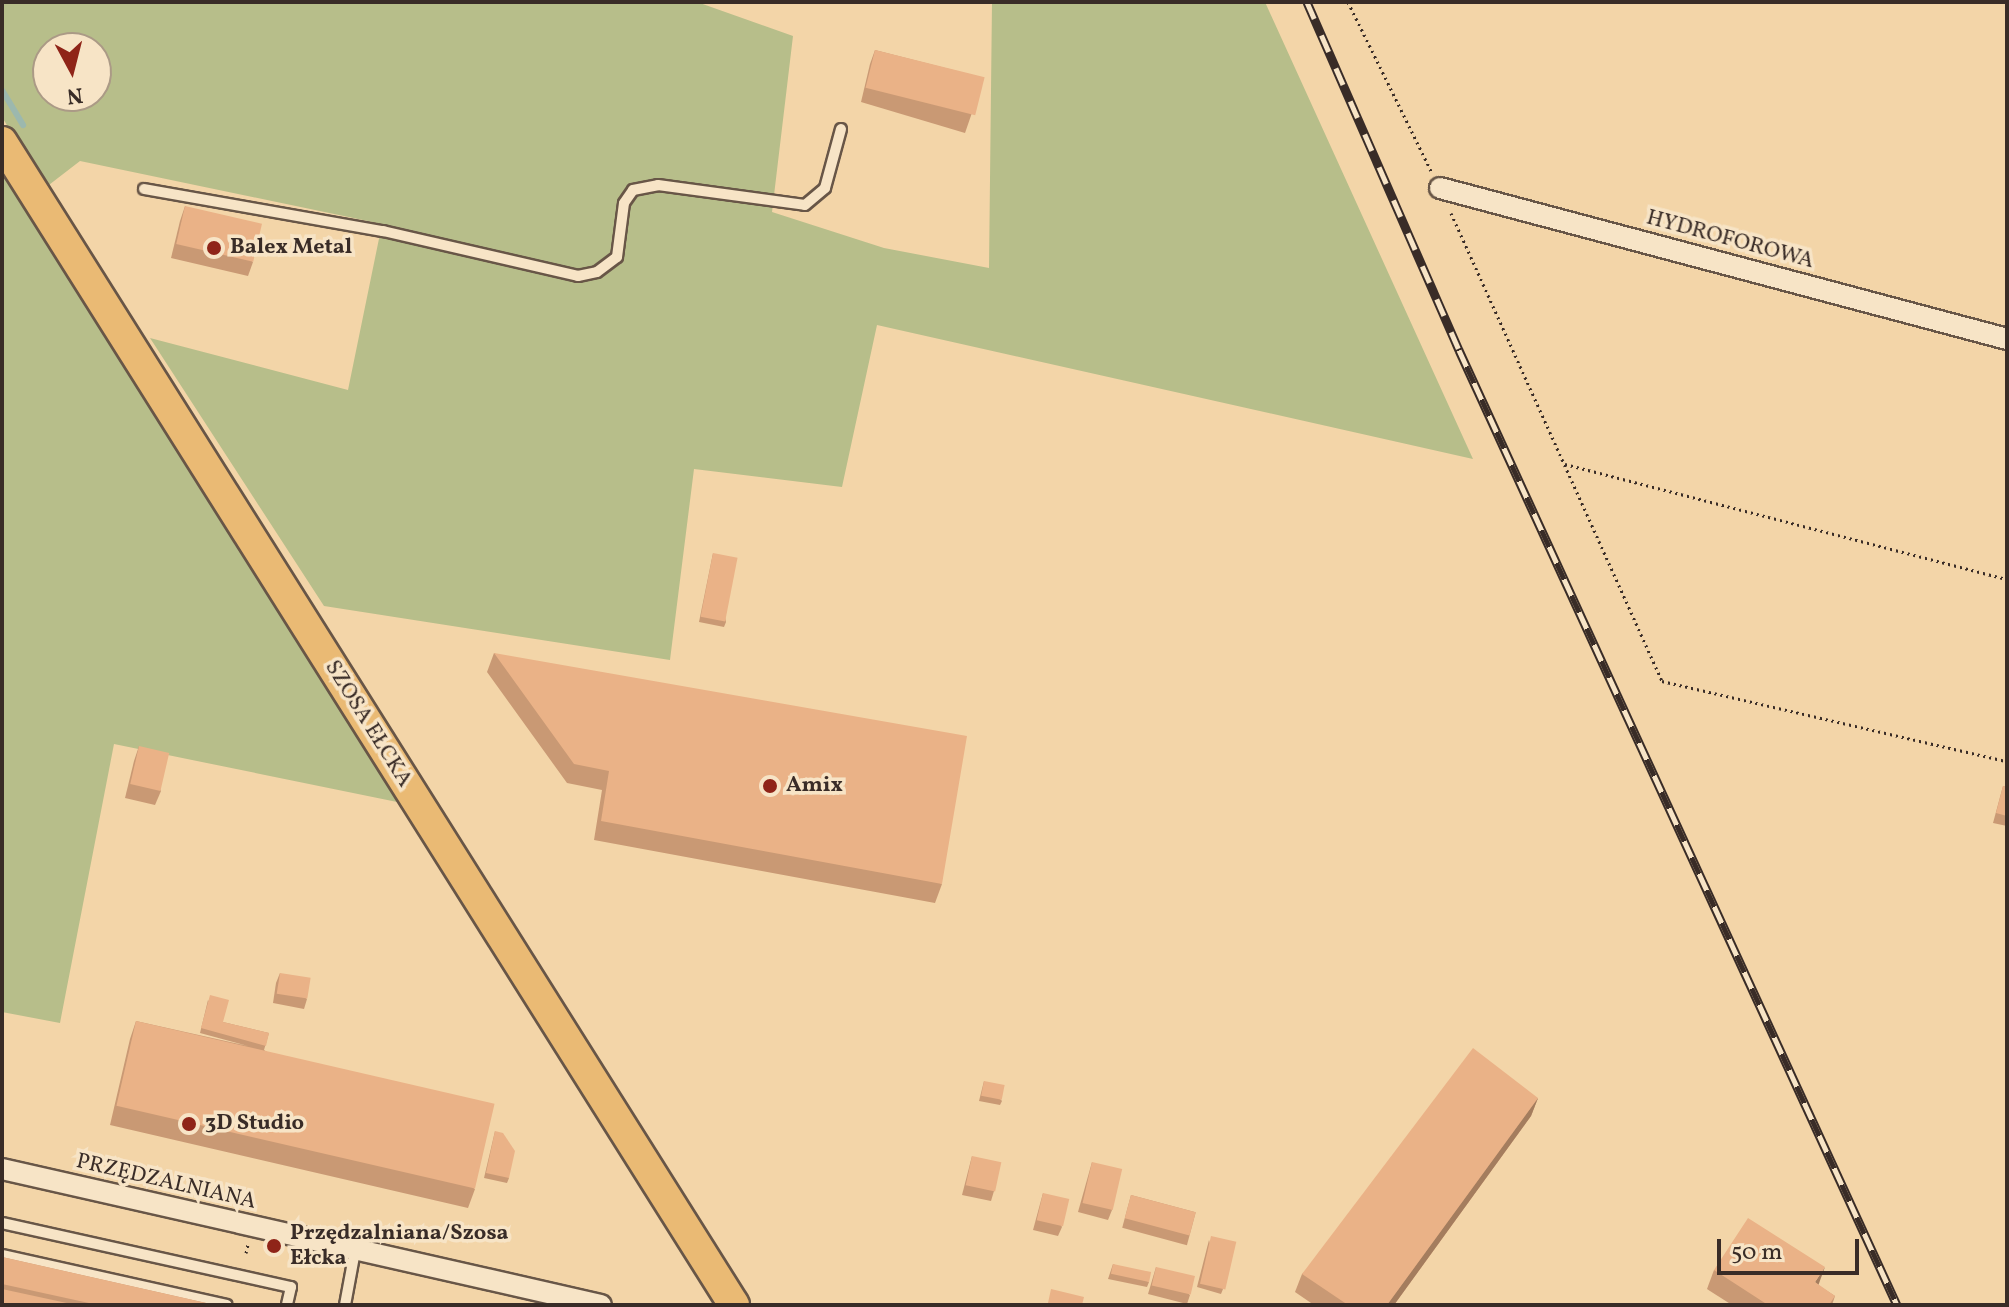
<!DOCTYPE html>
<meta charset="utf-8">
<style>
body{margin:0}
#map{position:relative;width:2009px;height:1307px;overflow:hidden;background:#f3d5a8;font-family:Vollkorn,serif}
div>[style]{position:absolute}
[style*='--x']{left:calc(var(--x)*1px);top:calc(var(--y)*1px);width:calc(var(--w)*1px);rotate:calc(var(--a)*1deg)}
.green>*{inset:0;background:#b7be8a}
.stream>*{height:6px;margin:-3px;padding:0 3px;transform-origin:3px;border-radius:3px;background:#9cb8ae}
.path>*{height:3px;margin-top:-1.5px;transform-origin:0;background:repeating-linear-gradient(90deg,#392c27 0 2px,transparent 0 6px)}
.roads{filter:drop-shadow(2px 0 #685647) drop-shadow(-2px 0 #685647) drop-shadow(0 2px #685647) drop-shadow(0 -2px #685647)}
.lane>*{height:10px;margin:-5px;padding:0 5px;transform-origin:5px;border-radius:5px;background:#f7e4c6}
.street>*{height:20px;margin:-10px;padding:0 10px;transform-origin:10px;border-radius:10px;background:#f7e4c6}
.primary>*{height:30px;margin:-15px;padding:0 15px;transform-origin:15px;border-radius:15px;background:#eaba74}
.rail>*{height:9px;margin-top:-4.5px;transform-origin:0;background:repeating-linear-gradient(90deg,#f7e4c6 0 18px,#392c27 0 36px);box-sizing:border-box;border-block:2px solid #392c27}
.wall>*{inset:0;background:#c99974;transform-origin:0 0}
.shaded-wall>*{inset:0;background:#a47d5e}
.building>*{inset:0;background:#eab287;transform-origin:0 0}
.dots>*{width:22px;height:22px;translate:-50% -50%;box-sizing:border-box;border:4px solid #f7e4c6;border-radius:50%}
span{translate:-50% -50%;white-space:nowrap;text-align:center;line-height:1.15;-webkit-text-stroke:7px #f7e4c6;paint-order:stroke}
.street-label{font-size:22px;color:#392c27}
.poi-label{font-size:22px;color:#392c27;font-weight:700}
.left{translate:0 -50%;text-align:left}
.frame{position:absolute;inset:0;border:4px solid #392c27;pointer-events:none}
.north{position:absolute;left:32px;top:32px;width:80px;height:80px;box-sizing:border-box;background:#f7e4c6;border:2px solid #ab9a86;border-radius:50%;rotate:173deg;font-size:22px;font-weight:700;line-height:32px;text-align:center;color:#392c27}
.north::after{content:'';display:block;margin:auto;width:28px;height:36px;background:#8f2418;clip-path:polygon(50% 0,100% 100%,50% 72%,0 100%)}
.scale{position:absolute;left:1717px;top:1239px;width:142px;height:36px;box-sizing:border-box;border:4px solid #392c27;border-top:0;padding-left:10px;font-size:24px;line-height:28px;white-space:nowrap;color:#392c27;-webkit-text-stroke:6px #f7e4c6;paint-order:stroke}
</style>
<div id="map">
<div class="green">
<div style="clip-path:polygon(evenodd,2px 2px,697px 2px,793px 36px,772px 212px,884px 248px,989px 268px,992px 2px,1265px 2px,1473px 459px,877px 325px,842px 487px,694px 469px,670px 660px,324px 606px,150px 338px,348px 390px,382px 224px,80px 161px,45px 188px,2px 117px,2px 2px,48px 48px,96px 48px,96px 96px,48px 96px,48px 48px)"></div>
<div style="clip-path:polygon(2px 169px,402px 803px,114px 744px,60px 1023px,2px 1012px)"></div>
</div>
<div class="stream">
<div style="--x:2;--y:90;--w:41;--a:59"></div>
</div>
<div class="path">
<div style="--x:1348;--y:2;--w:191;--a:63.8"></div>
<div style="--x:1451;--y:213;--w:513;--a:65.73"></div>
<div style="--x:1662;--y:681;--w:354;--a:13.1"></div>
<div style="--x:1565;--y:464;--w:457;--a:14.6"></div>
<div style="--x:246;--y:1253;--w:9;--a:-77"></div>
</div>
<div class="roads">
<div class="lane">
<div style="--x:144;--y:189;--w:243;--a:10"></div>
<div style="--x:383;--y:231;--w:200;--a:13"></div>
<div style="--x:578;--y:276;--w:19;--a:-12"></div>
<div style="--x:597;--y:272;--w:25;--a:-37"></div>
<div style="--x:617;--y:257;--w:54;--a:-82.6"></div>
<div style="--x:624;--y:203;--w:16;--a:-55"></div>
<div style="--x:633;--y:190;--w:25;--a:-11"></div>
<div style="--x:658;--y:185;--w:148;--a:7.7"></div>
<div style="--x:805;--y:205;--w:26;--a:-40"></div>
<div style="--x:825;--y:188;--w:61;--a:-74.8"></div>
<div style="--x:2;--y:1223;--w:296;--a:12.5"></div>
<div style="--x:291;--y:1287;--w:18;--a:103"></div>
<div style="--x:2;--y:1255;--w:230;--a:12.5"></div>
<div style="--x:345;--y:1305;--w:55;--a:-79.5"></div>
</div>
<div class="street">
<div style="--x:1440;--y:188;--w:587;--a:14.91"></div>
<div style="--x:2;--y:1169;--w:614;--a:12.79"></div>
</div>
<div class="primary">
<div style="--x:2;--y:142;--w:1374;--a:57.81"></div>
</div>
</div>
<div class="rail">
<div style="--x:1307;--y:2;--w:380;--a:66.4"></div>
<div style="--x:1459;--y:350;--w:1051;--a:65.36"></div>
</div>
<div class="wall">
<div style="clip-path:polygon(875px 50px,984px 78px,965px 133px,861px 102px,870px 64px)"></div>
<div style="clip-path:polygon(185px 206px,253px 262px,248px 276px,171px 258px,180px 221px)"></div>
<div style="clip-path:polygon(713px 553px,726px 622px,724px 627px,699px 622px)"></div>
<div style="clip-path:polygon(494px 653px,942px 884px,935px 903px,594px 840px,602px 790px,567px 783px,487px 672px)"></div>
<div style="clip-path:polygon(139px 746px,161px 791px,155px 805px,125px 798px,134px 761px)"></div>
<div style="clip-path:polygon(2003px 786px,2007px 787px,2007px 826px,1993px 823px)"></div>
<div style="clip-path:polygon(280px 973px,307px 999px,304px 1009px,273px 1003px,276px 983px)"></div>
<div style="clip-path:polygon(208px 1000px,223px 1022px,269px 1033px,264px 1050px,475px 1189px,468px 1208px,110px 1125px,130px 1039px,136px 1021px,248px 1046px,200px 1033px)"></div>
<div style="clip-path:polygon(984px 1081px,1002px 1101px,1000px 1105px,979px 1101px)"></div>
<div style="clip-path:polygon(1538px 1098px,1531px 1116px,1394px 1305px,1314px 1305px,1295px 1292px,1302px 1274px)"></div>
<div style="clip-path:polygon(495px 1131px,509px 1178px,507px 1183px,484px 1178px)"></div>
<div style="clip-path:polygon(972px 1156px,994px 1191px,991px 1201px,962px 1195px)"></div>
<div style="clip-path:polygon(1092px 1162px,1112px 1210px,1108px 1220px,1078px 1212px)"></div>
<div style="clip-path:polygon(1043px 1193px,1062px 1227px,1058px 1236px,1033px 1230px)"></div>
<div style="left:1131px;top:1195px;width:67px;height:34px;rotate:15deg"></div>
<div style="clip-path:polygon(1209px 1240px,1223px 1289px,1221px 1294px,1197px 1287px)"></div>
<div style="clip-path:polygon(2px 1257px,215px 1305px,2px 1305px)"></div>
<div style="clip-path:polygon(1113px 1264px,1149px 1282px,1147px 1287px,1108px 1279px)"></div>
<div style="clip-path:polygon(1156px 1267px,1190px 1295px,1187px 1304px,1148px 1294px)"></div>
<div style="clip-path:polygon(1714px 1270px,1818px 1285px,1835px 1296px,1832px 1305px,1732px 1305px,1707px 1289px)"></div>
</div>
<div class="shaded-wall">
<div style="clip-path:polygon(1538px 1098px,1531px 1116px,1394px 1305px,1387px 1305px)"></div>
<div style="clip-path:polygon(1825px 1267px,1818px 1286px,1815px 1282px)"></div>
</div>
<div class="building">
<div style="left:875px;top:50px;width:113px;height:39px;rotate:14deg"></div>
<div style="left:185px;top:206px;width:79px;height:39px;rotate:13deg"></div>
<div style="left:713px;top:553px;width:25px;height:65px;rotate:11deg"></div>
<div style="clip-path:polygon(494px 653px,967px 736px,942px 884px,601px 821px,609px 771px,574px 764px)"></div>
<div style="left:139px;top:746px;width:31px;height:39px;rotate:13deg"></div>
<div style="clip-path:polygon(2003px 786px,2007px 787px,2007px 816px,1996px 813px)"></div>
<div style="left:280px;top:973px;width:31px;height:21px;rotate:9deg"></div>
<div style="clip-path:polygon(210px 995px,229px 1000px,223px 1022px,269px 1033px,266px 1046px,201px 1028px)"></div>
<div style="left:136px;top:1021px;width:368px;height:87px;rotate:13deg"></div>
<div style="clip-path:polygon(1473px 1048px,1538px 1098px,1387px 1305px,1348px 1305px,1302px 1274px)"></div>
<div style="left:984px;top:1081px;width:21px;height:15px;rotate:11deg"></div>
<div style="clip-path:polygon(495px 1131px,503px 1133px,515px 1151px,509px 1178px,486px 1173px)"></div>
<div style="left:972px;top:1156px;width:30px;height:30px;rotate:12deg"></div>
<div style="left:1092px;top:1162px;width:31px;height:42px;rotate:13deg"></div>
<div style="left:1043px;top:1193px;width:27px;height:28px;rotate:13deg"></div>
<div style="left:1131px;top:1195px;width:67px;height:24px;rotate:15deg"></div>
<div style="clip-path:polygon(1748px 1218px,1825px 1267px,1815px 1282px,1835px 1296px,1829px 1305px,1768px 1305px,1714px 1270px)"></div>
<div style="left:1211px;top:1236px;width:26px;height:49px;rotate:13deg"></div>
<div style="clip-path:polygon(2px 1257px,215px 1305px,98px 1305px,2px 1284px)"></div>
<div style="left:1113px;top:1264px;width:39px;height:10px;rotate:12deg"></div>
<div style="left:1156px;top:1267px;width:40px;height:19px;rotate:13deg"></div>
<div style="clip-path:polygon(2px 1289px,76px 1305px,2px 1305px)"></div>
<div style="clip-path:polygon(1051px 1289px,1084px 1297px,1082px 1305px,1054px 1305px,1048px 1303px)"></div>
</div>
<div class="dots">
<div style="left:214px;top:248px;background:#8f2418"></div>
<div style="left:770px;top:786px;background:#8f2418"></div>
<div style="left:189px;top:1124px;background:#8f2418"></div>
<div style="left:274px;top:1246px;background:#8f2418"></div>
</div>
<div class="street-label">
<span style="left:1730px;top:240px;rotate:15deg">HYDROFOROWA</span>
<span style="left:368px;top:724px;rotate:58deg">SZOSA EŁCKA</span>
<span style="left:166px;top:1182px;rotate:13deg">PRZĘDZALNIANA</span>
</div>
<div class="poi-label">
<span class="left" style="left:230px;top:248px">Balex Metal</span>
<span class="left" style="left:786px;top:786px">Amix</span>
<span class="left" style="left:205px;top:1124px">3D Studio</span>
<span class="left" style="left:290px;top:1246px">Przędzalniana/Szosa<br>Ełcka</span>
</div>
<div class="frame"></div>
<div class="north">N</div>
<div class="scale">50 m</div>
</div>
